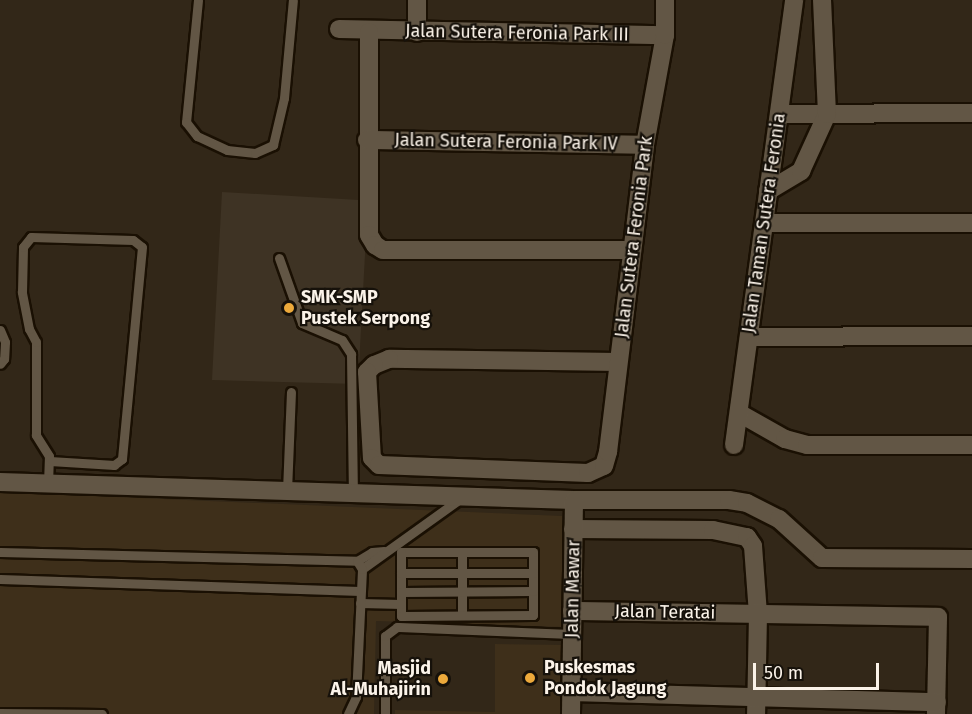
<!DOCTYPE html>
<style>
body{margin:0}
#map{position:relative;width:972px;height:714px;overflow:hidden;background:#322718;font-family:"Fira Sans",sans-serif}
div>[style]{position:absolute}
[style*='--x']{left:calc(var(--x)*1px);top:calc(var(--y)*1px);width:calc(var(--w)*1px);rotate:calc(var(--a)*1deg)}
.built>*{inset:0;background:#3e2f1a}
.education>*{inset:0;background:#3e3324}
.roads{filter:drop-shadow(2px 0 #1a1003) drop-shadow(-2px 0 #1a1003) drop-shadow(0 2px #1a1003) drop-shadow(0 -2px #1a1003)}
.lane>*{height:9px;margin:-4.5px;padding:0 4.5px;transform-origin:4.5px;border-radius:4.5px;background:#625645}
.street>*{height:18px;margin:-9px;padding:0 9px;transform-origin:9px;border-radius:9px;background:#625645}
.dots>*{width:16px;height:16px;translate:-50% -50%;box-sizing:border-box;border:3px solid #16110a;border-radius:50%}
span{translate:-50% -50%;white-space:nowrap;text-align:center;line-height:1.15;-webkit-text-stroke:4.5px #16110a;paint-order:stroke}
.street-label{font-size:18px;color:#fbf3e9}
.poi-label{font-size:18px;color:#fbf3e9;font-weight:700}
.left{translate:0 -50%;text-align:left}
.right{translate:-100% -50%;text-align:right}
.scale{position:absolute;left:753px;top:663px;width:126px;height:27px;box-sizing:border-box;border:3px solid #fbf3e9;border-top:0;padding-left:8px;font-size:18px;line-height:21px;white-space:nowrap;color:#fbf3e9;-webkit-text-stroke:4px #16110a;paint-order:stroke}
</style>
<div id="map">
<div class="built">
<div style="clip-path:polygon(0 492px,562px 516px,564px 627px,376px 621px,374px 714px,0 714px)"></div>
<div style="clip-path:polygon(495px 644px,565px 645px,563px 714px,395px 714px,395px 710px,495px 712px)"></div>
</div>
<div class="education">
<div style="clip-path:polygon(222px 192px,359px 200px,366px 236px,358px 384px,212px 380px)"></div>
</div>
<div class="roads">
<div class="lane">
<div style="--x:198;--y:0;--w:123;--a:95.6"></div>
<div style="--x:186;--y:122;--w:18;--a:52"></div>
<div style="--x:197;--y:136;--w:33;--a:25"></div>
<div style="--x:227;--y:150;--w:28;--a:6"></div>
<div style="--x:255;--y:153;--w:20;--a:-24"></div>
<div style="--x:273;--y:145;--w:48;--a:-76.8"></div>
<div style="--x:284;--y:98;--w:98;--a:-84.8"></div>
<div style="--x:279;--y:258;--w:69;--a:70.5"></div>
<div style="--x:302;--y:323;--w:43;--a:23"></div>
<div style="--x:342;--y:340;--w:17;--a:57"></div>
<div style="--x:351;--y:354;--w:139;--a:89.2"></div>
<div style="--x:0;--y:330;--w:13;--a:67"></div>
<div style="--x:5;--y:342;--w:17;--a:93"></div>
<div style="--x:4;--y:359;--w:6;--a:129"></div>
<div style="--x:48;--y:484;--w:28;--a:-88"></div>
<div style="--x:49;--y:456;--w:25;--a:-122"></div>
<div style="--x:36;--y:435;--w:93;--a:-90"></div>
<div style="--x:36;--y:342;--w:15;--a:-118"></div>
<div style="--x:29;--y:329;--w:38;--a:-101"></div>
<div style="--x:22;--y:292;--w:45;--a:-88.7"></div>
<div style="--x:23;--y:247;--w:13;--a:-51"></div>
<div style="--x:31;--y:237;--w:102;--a:1.7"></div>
<div style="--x:133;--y:240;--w:11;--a:38"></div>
<div style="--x:142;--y:247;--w:213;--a:95.4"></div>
<div style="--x:122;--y:459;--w:10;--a:143"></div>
<div style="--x:114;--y:465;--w:64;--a:-176.4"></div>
<div style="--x:287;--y:491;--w:99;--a:-87.7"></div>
<div style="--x:0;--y:552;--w:357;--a:1.4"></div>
<div style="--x:357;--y:561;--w:17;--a:-31"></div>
<div style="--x:372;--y:552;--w:12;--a:-5"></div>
<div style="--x:462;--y:552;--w:63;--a:90"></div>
<div style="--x:362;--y:569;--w:122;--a:-35.6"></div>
<div style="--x:401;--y:573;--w:43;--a:90"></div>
<div style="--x:401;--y:616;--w:132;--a:-0.4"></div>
<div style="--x:533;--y:615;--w:24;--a:-90"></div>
<div style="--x:0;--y:579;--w:360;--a:1.9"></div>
<div style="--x:401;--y:592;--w:132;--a:-0.4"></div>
<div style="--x:533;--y:591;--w:39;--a:-90"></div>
<div style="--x:533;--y:552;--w:132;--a:180"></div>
<div style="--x:401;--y:552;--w:21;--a:90"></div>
<div style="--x:401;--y:573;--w:132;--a:0"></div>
<div style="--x:360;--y:603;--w:41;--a:1.4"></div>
<div style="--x:0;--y:713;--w:102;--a:0.6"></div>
<div style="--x:348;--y:714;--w:19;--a:-65"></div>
<div style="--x:356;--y:697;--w:128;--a:-87.3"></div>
<div style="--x:362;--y:569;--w:9;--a:-122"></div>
<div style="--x:385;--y:714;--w:78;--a:-90"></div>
<div style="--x:385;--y:636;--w:15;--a:-37"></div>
<div style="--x:397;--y:627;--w:175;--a:2.3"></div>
</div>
<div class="street">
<div style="--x:417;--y:0;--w:32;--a:90"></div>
<div style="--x:339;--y:29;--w:326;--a:1.1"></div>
<div style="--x:369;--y:32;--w:203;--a:90"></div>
<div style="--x:369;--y:235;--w:12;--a:59"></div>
<div style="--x:375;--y:245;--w:9;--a:32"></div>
<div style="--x:383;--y:250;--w:248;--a:0"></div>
<div style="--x:779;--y:114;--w:193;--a:-0.3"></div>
<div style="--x:367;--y:140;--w:278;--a:1"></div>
<div style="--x:768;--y:191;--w:39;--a:-31"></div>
<div style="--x:801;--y:171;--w:63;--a:-65.5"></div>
<div style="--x:827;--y:114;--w:114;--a:-92.5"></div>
<div style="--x:764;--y:223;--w:208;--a:0"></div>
<div style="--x:749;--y:337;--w:223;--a:-0.3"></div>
<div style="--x:618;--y:362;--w:229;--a:-179.2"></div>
<div style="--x:389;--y:359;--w:16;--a:158"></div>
<div style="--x:374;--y:365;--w:10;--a:135"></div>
<div style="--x:367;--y:372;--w:86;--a:86.7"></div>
<div style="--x:372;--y:458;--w:10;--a:45"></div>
<div style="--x:379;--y:465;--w:209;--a:2.2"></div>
<div style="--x:588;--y:473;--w:17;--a:-24"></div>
<div style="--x:604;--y:466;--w:15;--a:-74"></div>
<div style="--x:608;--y:452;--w:309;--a:-83.1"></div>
<div style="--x:645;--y:145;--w:112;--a:-79.7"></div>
<div style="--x:665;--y:35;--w:35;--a:-90"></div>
<div style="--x:739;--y:413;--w:53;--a:29.5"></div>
<div style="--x:785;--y:439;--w:23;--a:15"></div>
<div style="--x:807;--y:445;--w:165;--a:0"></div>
<div style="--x:734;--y:445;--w:449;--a:-82.3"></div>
<div style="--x:0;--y:482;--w:574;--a:1.8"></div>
<div style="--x:574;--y:500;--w:155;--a:0"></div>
<div style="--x:729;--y:500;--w:18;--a:9"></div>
<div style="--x:747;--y:503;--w:36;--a:27"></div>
<div style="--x:779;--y:519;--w:58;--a:42.2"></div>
<div style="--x:822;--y:558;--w:150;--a:0.4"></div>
<div style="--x:573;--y:529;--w:140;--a:0.4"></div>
<div style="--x:713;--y:530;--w:35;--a:12"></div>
<div style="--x:747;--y:537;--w:11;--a:56"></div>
<div style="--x:753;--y:546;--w:68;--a:85.8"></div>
<div style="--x:758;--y:614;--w:100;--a:91.1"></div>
<div style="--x:572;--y:611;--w:366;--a:0.9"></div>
<div style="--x:938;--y:617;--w:97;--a:91.2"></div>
<div style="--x:571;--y:692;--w:366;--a:1.6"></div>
<div style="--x:571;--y:714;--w:214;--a:-89.2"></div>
</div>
</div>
<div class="dots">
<div style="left:289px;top:308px;background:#eca93b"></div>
<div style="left:530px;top:678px;background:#eca93b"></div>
<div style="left:443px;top:679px;background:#eca93b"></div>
</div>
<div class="street-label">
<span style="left:517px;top:33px;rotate:1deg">Jalan Sutera Feronia Park III</span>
<span style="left:506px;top:142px;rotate:1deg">Jalan Sutera Feronia Park IV</span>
<span style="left:764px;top:223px;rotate:-82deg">Jalan Taman Sutera Feronia</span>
<span style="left:634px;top:237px;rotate:-83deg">Jalan Sutera Feronia Park</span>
<span style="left:573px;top:589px;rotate:-89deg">Jalan Mawar</span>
<span style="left:665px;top:612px;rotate:1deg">Jalan Teratai</span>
</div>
<div class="poi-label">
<span class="left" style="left:301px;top:308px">SMK-SMP<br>Pustek Serpong</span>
<span class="left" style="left:544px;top:678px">Puskesmas<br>Pondok Jagung</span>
<span class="right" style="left:431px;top:679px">Masjid<br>Al-Muhajirin</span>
</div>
<div class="scale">50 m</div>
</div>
